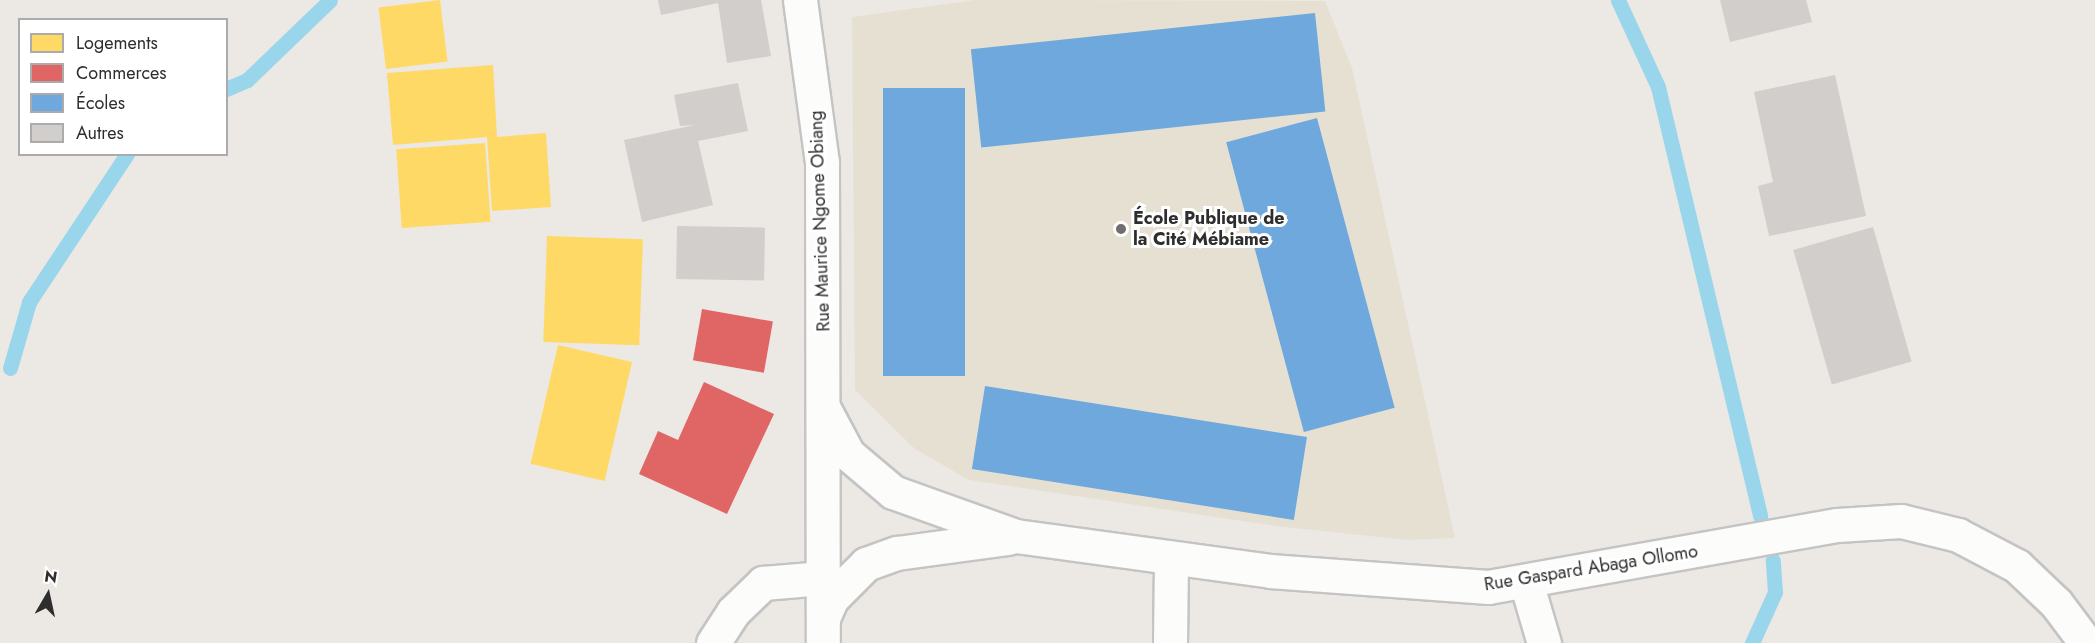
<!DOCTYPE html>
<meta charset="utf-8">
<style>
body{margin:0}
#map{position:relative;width:2095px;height:643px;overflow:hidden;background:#ece8e4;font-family:Jost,sans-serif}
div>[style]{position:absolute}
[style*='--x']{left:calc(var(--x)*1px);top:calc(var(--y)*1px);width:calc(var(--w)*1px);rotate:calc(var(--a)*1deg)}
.education>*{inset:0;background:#e6e0d3}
.homes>*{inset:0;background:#ffd966;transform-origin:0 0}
.shops>*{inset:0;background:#e06666;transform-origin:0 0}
.schools>*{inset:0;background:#6fa8dc;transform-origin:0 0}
.stream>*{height:15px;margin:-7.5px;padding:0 7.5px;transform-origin:7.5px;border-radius:7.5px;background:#99d6ec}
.building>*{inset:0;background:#d1cecb;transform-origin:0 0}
.roads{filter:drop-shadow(2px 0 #c5c4c5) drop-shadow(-2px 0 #c5c4c5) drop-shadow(0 2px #c5c4c5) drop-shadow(0 -2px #c5c4c5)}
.street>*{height:33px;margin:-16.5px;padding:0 16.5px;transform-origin:16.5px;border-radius:16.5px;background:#fcfcfb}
.secondary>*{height:33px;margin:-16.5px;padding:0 16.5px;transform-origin:16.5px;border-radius:16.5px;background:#fcfcfb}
.dots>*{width:16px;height:16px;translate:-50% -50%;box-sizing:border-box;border:3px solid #fff;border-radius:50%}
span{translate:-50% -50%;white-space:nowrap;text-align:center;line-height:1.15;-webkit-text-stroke:6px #fff;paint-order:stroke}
.poi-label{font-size:18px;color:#2e2e2e;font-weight:700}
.left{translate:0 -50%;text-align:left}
.street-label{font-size:18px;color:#2e2e2e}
.legend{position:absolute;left:18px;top:18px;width:210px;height:138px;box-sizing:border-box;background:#fff;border:2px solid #ababab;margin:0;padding:8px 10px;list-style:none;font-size:18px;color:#2e2e2e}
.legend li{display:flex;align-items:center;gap:12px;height:30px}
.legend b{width:30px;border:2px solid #ababab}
.north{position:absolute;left:18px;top:565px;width:60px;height:60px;-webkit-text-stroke:4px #fff;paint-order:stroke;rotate:9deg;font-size:16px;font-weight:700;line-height:24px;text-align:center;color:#2e2e2e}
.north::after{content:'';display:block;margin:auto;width:21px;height:27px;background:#2e2e2e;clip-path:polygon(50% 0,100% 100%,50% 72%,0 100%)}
</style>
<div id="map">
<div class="education">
<div style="clip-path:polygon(975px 0,1325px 1px,1352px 68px,1455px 538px,1407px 540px,1276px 526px,969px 480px,915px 449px,855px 390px,852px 17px)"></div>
</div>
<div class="homes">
<div style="left:440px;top:0;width:62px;height:62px;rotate:83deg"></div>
<div style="clip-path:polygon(493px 65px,497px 137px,546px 133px,551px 207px,492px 211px,487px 137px,393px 145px,387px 73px)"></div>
<div style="left:485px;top:143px;width:79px;height:89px;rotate:86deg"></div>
<div style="left:547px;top:236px;width:96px;height:106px;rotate:2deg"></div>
<div style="left:558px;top:345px;width:76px;height:122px;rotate:13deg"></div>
</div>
<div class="shops">
<div style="left:702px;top:309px;width:72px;height:52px;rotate:10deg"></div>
<div style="clip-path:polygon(704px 382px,774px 414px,727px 514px,639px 474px,658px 431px,678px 440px)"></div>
</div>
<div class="schools">
<div style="left:1315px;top:13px;width:99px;height:346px;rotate:84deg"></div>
<div style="left:883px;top:88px;width:82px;height:288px"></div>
<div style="left:1317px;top:118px;width:300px;height:94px;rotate:75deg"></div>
<div style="left:985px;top:386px;width:326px;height:84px;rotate:9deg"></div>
</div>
<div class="stream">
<div style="--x:1618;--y:0;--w:96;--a:65.3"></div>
<div style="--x:1658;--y:87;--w:441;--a:76.6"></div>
<div style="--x:226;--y:89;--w:23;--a:-23"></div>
<div style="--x:247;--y:80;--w:115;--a:-43.9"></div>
<div style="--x:10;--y:368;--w:69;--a:-73.9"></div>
<div style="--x:29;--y:302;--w:178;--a:-56.5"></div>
<div style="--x:1752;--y:643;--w:56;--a:-65.7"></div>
<div style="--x:1775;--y:592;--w:32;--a:-94"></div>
</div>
<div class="building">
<div style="clip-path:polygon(658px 0,761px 0,771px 56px,727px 63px,718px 3px,661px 15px)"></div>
<div style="clip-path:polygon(1720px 0,1806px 0,1812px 22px,1730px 42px)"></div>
<div style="clip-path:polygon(1835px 75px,1866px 216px,1769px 236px,1758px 186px,1773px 182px,1754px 92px)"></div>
<div style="clip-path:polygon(738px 83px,748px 131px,698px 141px,713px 205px,642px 222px,624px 140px,695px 125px,680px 126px,674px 95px)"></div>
<div style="left:677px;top:226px;width:88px;height:53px;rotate:1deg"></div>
<div style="left:1873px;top:227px;width:140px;height:83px;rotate:74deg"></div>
</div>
<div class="roads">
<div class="street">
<div style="--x:1526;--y:582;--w:64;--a:73.6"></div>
<div style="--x:713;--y:643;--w:37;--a:-57"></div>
<div style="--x:733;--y:612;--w:42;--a:-44"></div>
<div style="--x:763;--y:583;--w:60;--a:-4.8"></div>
<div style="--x:1170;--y:643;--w:83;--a:-89.3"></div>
</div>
<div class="secondary">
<div style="--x:800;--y:0;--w:163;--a:82.3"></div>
<div style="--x:822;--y:162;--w:481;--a:89.9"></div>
<div style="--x:823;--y:407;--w:53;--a:62"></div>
<div style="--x:848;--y:454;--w:59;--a:40.2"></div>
<div style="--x:893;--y:492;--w:131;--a:19.7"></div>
<div style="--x:1016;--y:536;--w:256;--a:7.8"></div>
<div style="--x:1270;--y:571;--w:219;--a:4.2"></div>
<div style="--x:1488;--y:587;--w:354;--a:-10.1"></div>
<div style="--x:1837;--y:525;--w:64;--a:-3.6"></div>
<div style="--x:1901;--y:521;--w:59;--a:13.8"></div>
<div style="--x:1958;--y:535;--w:67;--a:27.7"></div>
<div style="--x:2017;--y:566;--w:54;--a:43.5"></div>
<div style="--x:2056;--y:603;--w:50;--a:53.1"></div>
<div style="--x:823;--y:618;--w:22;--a:-66"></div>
<div style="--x:832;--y:598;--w:48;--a:-45"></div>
<div style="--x:866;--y:564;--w:33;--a:-20"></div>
<div style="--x:897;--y:553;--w:112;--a:-7.7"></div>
</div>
</div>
<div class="dots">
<div style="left:1121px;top:229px;background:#706f6e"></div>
</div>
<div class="poi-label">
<span class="left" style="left:1133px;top:229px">École Publique de<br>la Cité Mébiame</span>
</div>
<div class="street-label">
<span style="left:820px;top:221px;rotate:-92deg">Rue Maurice Ngome Obiang</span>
<span style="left:1591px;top:568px;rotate:-9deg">Rue Gaspard Abaga Ollomo</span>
</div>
<ul class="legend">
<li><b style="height:16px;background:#ffd966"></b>Logements</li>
<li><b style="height:16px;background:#e06666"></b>Commerces</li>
<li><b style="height:16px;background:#6fa8dc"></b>Écoles</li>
<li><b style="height:16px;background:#d1cecb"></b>Autres</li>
</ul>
<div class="north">N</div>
</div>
